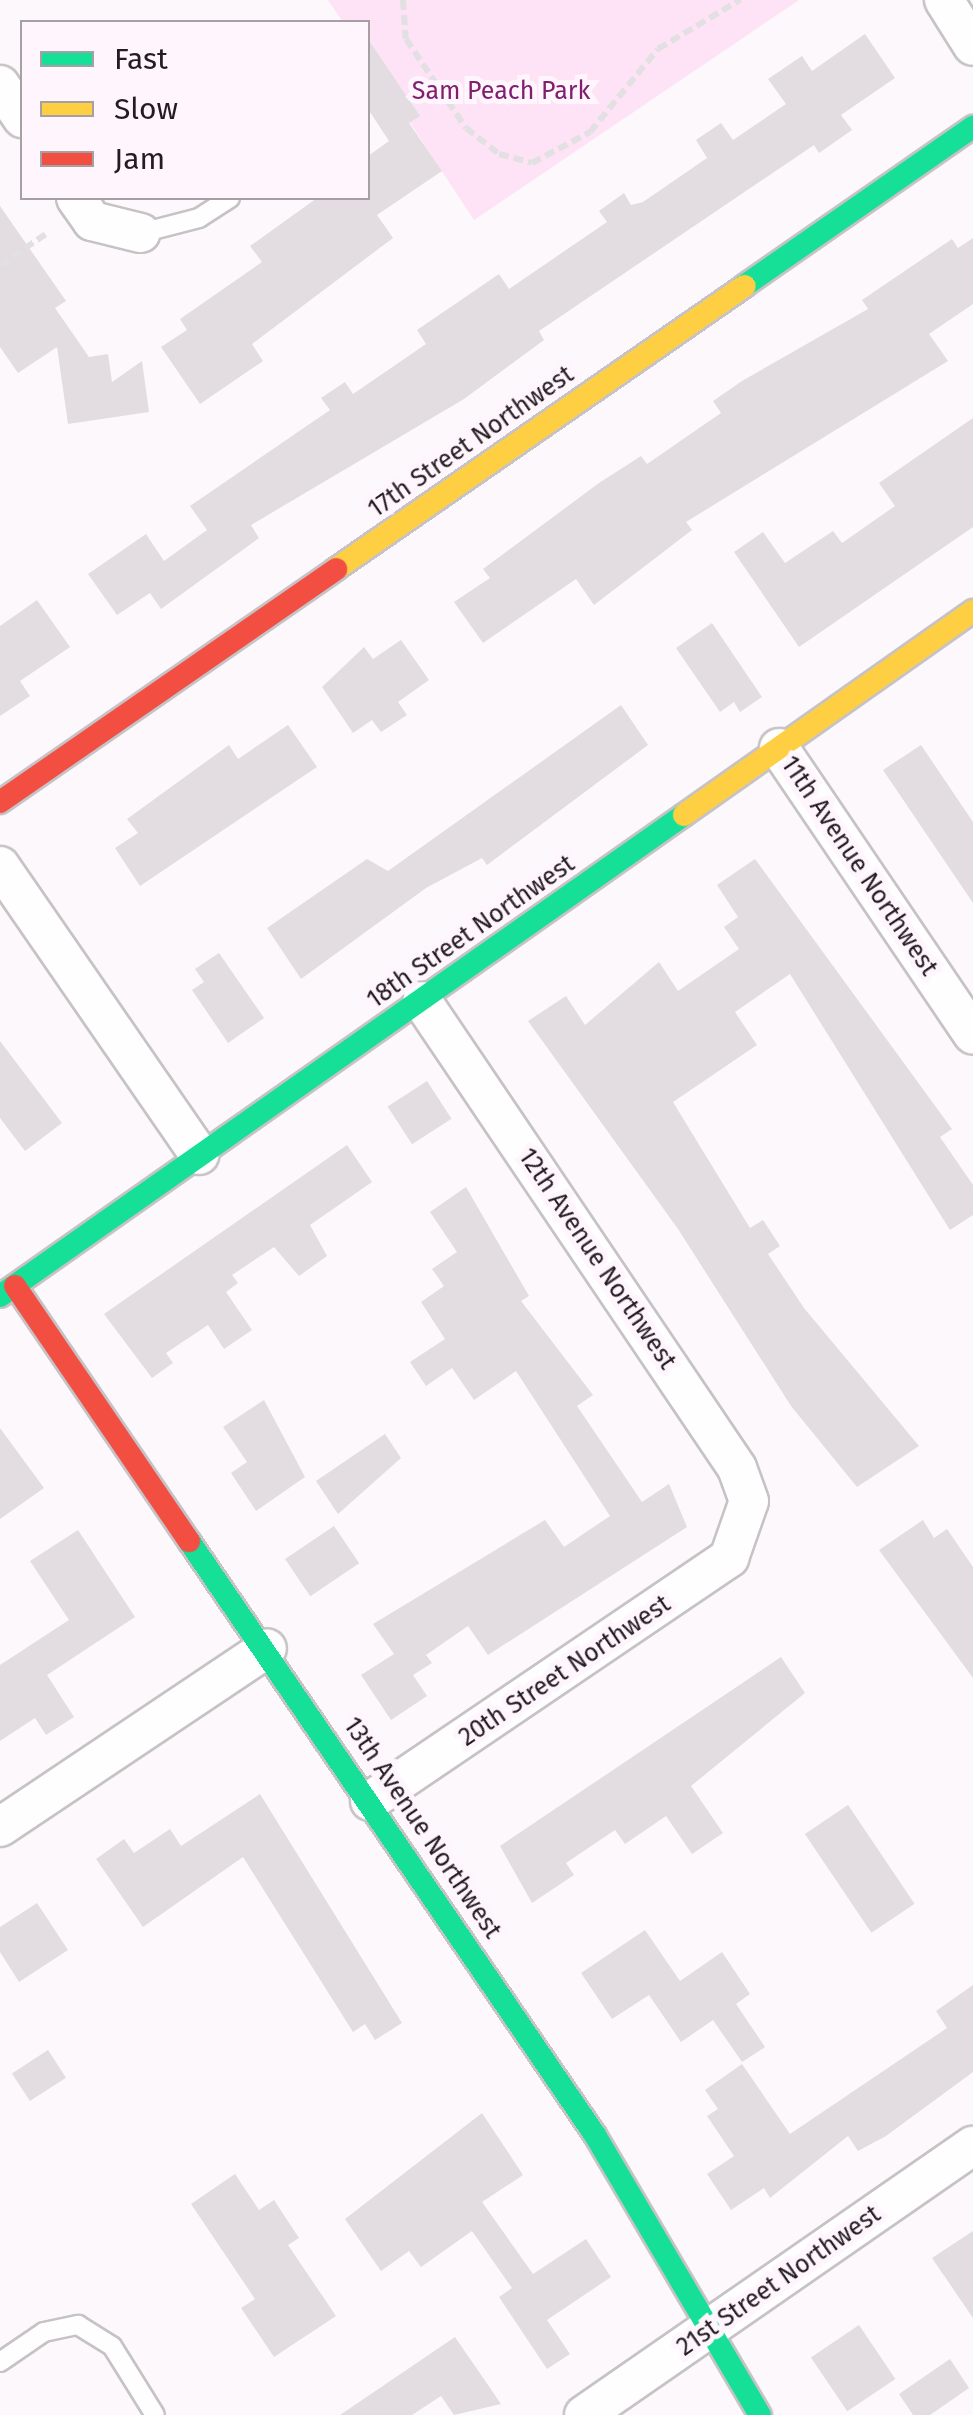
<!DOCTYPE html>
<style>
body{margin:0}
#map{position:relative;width:973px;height:2415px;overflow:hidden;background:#fcf8fb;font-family:"Fira Sans",sans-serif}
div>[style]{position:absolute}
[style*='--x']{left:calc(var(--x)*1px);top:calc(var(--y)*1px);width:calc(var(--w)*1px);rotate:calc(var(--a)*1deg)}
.green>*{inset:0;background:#fde3f5}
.building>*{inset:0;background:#e3dde1;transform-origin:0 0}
.path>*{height:6px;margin-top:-3px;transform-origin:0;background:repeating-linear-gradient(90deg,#e2e0e2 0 10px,transparent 0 15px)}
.roads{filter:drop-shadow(2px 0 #c7c2c5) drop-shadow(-2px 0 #c7c2c5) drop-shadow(0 2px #c7c2c5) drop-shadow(0 -2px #c7c2c5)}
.lane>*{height:18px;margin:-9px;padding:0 9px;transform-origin:9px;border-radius:9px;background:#fffefe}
.street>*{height:38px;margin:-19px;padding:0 19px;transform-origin:19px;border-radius:19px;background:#fffefe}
.fast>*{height:22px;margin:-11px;padding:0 11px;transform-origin:11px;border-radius:11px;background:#16e098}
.slow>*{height:22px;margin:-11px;padding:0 11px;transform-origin:11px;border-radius:11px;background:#ffcf43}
.jam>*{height:22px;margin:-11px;padding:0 11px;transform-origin:11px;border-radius:11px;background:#f24e42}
span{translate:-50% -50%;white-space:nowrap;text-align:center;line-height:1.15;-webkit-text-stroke:10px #fef6fc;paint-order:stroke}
.park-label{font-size:25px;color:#80206c}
.street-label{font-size:25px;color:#231c20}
.legend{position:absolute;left:20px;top:20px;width:350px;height:180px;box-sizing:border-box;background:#fef6fc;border:2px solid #a69fa4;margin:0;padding:12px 18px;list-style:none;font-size:30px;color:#231c20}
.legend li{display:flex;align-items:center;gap:20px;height:50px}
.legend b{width:50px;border:2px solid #a69fa4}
</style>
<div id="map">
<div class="green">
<div style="clip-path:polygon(328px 0,799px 0,474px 220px,368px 59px,368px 22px,343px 22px)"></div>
</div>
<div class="building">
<div style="clip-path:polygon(865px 34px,895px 78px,841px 115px,852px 130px,819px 153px,814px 145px,539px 331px,544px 340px,464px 399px,251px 525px,259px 538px,161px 609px,150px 593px,117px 615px,88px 574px,146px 534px,164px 561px,207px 530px,190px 506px,330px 410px,321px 398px,345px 382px,353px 394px,426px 344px,417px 330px,499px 274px,509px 289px,607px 222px,599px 211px,624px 193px,631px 205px,643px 202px,707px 158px,696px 140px,721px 123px,733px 140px,786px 104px,768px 79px,802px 56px,812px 71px)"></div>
<div style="clip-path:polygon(368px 39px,420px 116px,409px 123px,442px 171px,377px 215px,393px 238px,252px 344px,263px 361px,200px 404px,161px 347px,187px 330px,180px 319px,262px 262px,250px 246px,317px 198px,368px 198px,368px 156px,389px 141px,368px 109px)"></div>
<div style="clip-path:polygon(0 206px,66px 301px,55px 308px,89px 357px,108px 354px,112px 382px,142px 361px,149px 412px,68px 424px,57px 347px,18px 373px,0 347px)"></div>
<div style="clip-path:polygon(973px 238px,973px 304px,929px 334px,948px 361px,686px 522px,692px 530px,594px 605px,576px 579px,483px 643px,454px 602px,490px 578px,483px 569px,599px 483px,641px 456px,647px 464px,721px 413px,713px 401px,742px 381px,868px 309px,862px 300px,952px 239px,958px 248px)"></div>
<div style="clip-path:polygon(973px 418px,973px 527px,799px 647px,734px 552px,763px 532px,785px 563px,833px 531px,842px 543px,895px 506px,879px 483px)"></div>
<div style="clip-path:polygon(37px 600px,70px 647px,20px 681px,30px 696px,0 716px,0 626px)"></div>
<div style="clip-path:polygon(712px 623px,762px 697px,740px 712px,734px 702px,720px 712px,676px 648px)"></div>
<div style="clip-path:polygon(401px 640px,429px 680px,398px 702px,407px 715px,381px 732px,372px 720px,353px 733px,322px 687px,364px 647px,373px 659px)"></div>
<div style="clip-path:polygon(621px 705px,648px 745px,487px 865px,482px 858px,426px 888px,301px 979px,267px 928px,367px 859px,388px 871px)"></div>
<div style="clip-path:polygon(288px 725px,317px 767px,140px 886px,115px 848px,138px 833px,127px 819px,229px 745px,238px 759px)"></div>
<div style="clip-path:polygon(921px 745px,973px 822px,973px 903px,883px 770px)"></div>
<div style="clip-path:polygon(755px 859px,952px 1129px,940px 1137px,973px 1185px,973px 1215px,950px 1230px,790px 974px,735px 1012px,757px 1045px,673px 1102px,750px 1228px,763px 1220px,780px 1246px,768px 1254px,804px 1308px,919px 1446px,857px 1487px,791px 1406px,678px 1229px,528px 1021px,566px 996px,585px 1025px,659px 962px,678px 991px,739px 949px,724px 927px,738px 917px,717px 885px)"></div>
<div style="clip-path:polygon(219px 953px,264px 1018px,228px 1043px,192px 990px,204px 982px,195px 969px)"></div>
<div style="clip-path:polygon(0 1041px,62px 1123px,25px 1151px,0 1118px)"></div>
<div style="left:427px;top:1081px;width:45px;height:47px;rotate:57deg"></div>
<div style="clip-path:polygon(347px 1145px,372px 1182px,310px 1225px,327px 1256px,299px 1276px,274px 1247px,232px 1275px,238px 1283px,226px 1292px,252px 1330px,224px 1349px,208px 1325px,166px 1353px,173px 1363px,152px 1378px,104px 1314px)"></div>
<div style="clip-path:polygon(466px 1187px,529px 1296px,521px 1301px,593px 1395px,577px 1406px,642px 1502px,669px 1484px,687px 1527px,488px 1655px,468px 1626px,426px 1655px,432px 1663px,413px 1675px,427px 1696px,391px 1720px,361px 1675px,394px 1654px,373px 1624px,545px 1520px,564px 1547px,610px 1516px,516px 1371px,474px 1400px,452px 1368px,426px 1386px,410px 1362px,445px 1339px,421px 1302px,444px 1286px,432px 1269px,457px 1252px,430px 1212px)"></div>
<div style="clip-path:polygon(264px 1400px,305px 1477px,256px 1511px,231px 1473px,247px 1462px,223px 1427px)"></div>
<div style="clip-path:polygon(0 1428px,44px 1488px,0 1519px)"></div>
<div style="clip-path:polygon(385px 1434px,401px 1458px,338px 1514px,316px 1481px)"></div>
<div style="clip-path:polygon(923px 1520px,934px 1538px,947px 1529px,973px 1567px,973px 1678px,879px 1550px)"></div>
<div style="left:334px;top:1526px;width:45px;height:59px;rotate:56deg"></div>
<div style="clip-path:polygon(78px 1530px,135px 1617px,47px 1675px,74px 1717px,46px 1735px,35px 1718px,0 1741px,0 1665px,69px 1620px,30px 1561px)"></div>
<div style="clip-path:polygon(781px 1657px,805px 1693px,691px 1786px,723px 1833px,692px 1854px,666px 1816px,625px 1844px,615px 1830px,566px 1863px,574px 1875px,532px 1903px,500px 1846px)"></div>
<div style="clip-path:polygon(260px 1794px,402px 2023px,375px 2040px,365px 2024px,353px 2032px,243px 1857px,143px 1927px,96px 1859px,124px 1839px,134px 1853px,170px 1829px,181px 1846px)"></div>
<div style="left:848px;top:1805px;width:119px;height:52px;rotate:56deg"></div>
<div style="clip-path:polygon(37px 1903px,68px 1950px,19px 1982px,0 1952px,0 1927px)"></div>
<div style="clip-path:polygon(645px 1930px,680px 1981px,722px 1952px,750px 1994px,736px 2004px,765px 2047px,742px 2062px,713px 2020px,681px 2042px,649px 1995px,612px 2019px,581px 1973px)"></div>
<div style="clip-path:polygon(973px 1985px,973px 2072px,886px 2136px,858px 2151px,848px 2136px,770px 2198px,764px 2188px,731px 2210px,707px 2174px,734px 2156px,707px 2116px,718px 2109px,705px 2090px,742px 2064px,790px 2134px,947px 2028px,936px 2011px)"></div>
<div style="left:48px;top:2050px;width:33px;height:43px;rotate:57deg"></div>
<div style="clip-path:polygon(482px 2113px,523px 2175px,482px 2202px,533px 2274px,586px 2239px,611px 2277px,547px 2320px,570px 2354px,547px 2369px,499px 2297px,512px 2288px,472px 2231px,421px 2267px,409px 2251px,381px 2271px,345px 2219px)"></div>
<div style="clip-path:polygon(235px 2174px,259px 2210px,274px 2200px,299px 2238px,288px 2245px,336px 2316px,274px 2357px,241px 2308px,255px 2299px,191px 2204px)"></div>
<div style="clip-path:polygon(973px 2231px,973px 2318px,932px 2258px)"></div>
<div style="left:859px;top:2325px;width:65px;height:58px;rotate:56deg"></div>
<div style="clip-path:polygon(455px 2337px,501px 2404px,454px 2415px,441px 2396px,412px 2415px,340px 2415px)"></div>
<div style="clip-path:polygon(950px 2359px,969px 2388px,930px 2415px,913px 2415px,899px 2394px)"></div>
</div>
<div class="path">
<div style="--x:403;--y:0;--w:39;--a:86"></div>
<div style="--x:406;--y:39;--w:107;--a:56"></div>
<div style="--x:466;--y:128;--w:42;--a:38.2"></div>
<div style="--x:499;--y:154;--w:34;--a:15"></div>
<div style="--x:532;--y:163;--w:66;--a:-28.1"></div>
<div style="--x:590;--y:132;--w:107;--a:-50.7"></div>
<div style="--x:658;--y:49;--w:96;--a:-30.9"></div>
<div style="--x:0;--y:265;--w:55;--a:-34"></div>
</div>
<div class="roads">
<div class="lane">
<div style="--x:141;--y:233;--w:60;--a:-14.5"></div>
<div style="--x:199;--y:218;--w:37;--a:-33"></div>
<div style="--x:0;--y:2362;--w:53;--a:-34.3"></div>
<div style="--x:44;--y:2332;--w:35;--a:-12"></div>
<div style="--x:78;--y:2325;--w:40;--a:32"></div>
<div style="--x:112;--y:2346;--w:81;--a:58.1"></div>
</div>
<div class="street">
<div style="--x:944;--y:0;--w:54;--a:57.8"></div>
<div style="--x:0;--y:85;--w:40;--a:56"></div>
<div style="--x:76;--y:198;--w:28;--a:55"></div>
<div style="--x:92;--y:221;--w:50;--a:13.8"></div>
<div style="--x:779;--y:748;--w:346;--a:55.9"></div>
<div style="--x:0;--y:866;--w:351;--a:55.4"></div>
<div style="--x:370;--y:1801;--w:434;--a:-34.1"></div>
<div style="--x:729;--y:1558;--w:60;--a:-70.7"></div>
<div style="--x:749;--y:1501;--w:35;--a:-110"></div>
<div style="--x:737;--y:1468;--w:563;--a:-124"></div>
<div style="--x:0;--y:1827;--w:321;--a:-33.8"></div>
<div style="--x:584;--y:2415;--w:473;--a:-34.7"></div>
</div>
<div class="fast">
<div style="--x:744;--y:286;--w:279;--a:-34.8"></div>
<div style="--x:0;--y:1296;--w:836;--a:-35.12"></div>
<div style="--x:189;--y:1541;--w:719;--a:55.65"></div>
<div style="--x:595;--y:2135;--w:325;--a:59.5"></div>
</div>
<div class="slow">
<div style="--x:336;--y:569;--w:497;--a:-34.7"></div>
<div style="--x:684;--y:815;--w:354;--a:-35.2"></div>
</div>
<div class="jam">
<div style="--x:0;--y:802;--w:409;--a:-34.7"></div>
<div style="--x:15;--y:1286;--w:309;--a:55.7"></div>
</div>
</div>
<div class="park-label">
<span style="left:501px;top:91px">Sam Peach Park</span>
</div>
<div class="street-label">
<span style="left:471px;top:442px;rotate:-35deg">17th Street Northwest</span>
<span style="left:859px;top:866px;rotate:56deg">11th Avenue Northwest</span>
<span style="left:471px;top:932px;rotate:-35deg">18th Street Northwest</span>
<span style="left:597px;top:1259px;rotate:56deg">12th Avenue Northwest</span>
<span style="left:565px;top:1671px;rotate:-34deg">20th Street Northwest</span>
<span style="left:422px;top:1828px;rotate:56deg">13th Avenue Northwest</span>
<span style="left:779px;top:2281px;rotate:-35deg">21st Street Northwest</span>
</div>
<ul class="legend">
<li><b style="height:12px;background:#16e098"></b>Fast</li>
<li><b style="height:12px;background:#ffcf43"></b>Slow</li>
<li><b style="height:12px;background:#f24e42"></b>Jam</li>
</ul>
</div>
